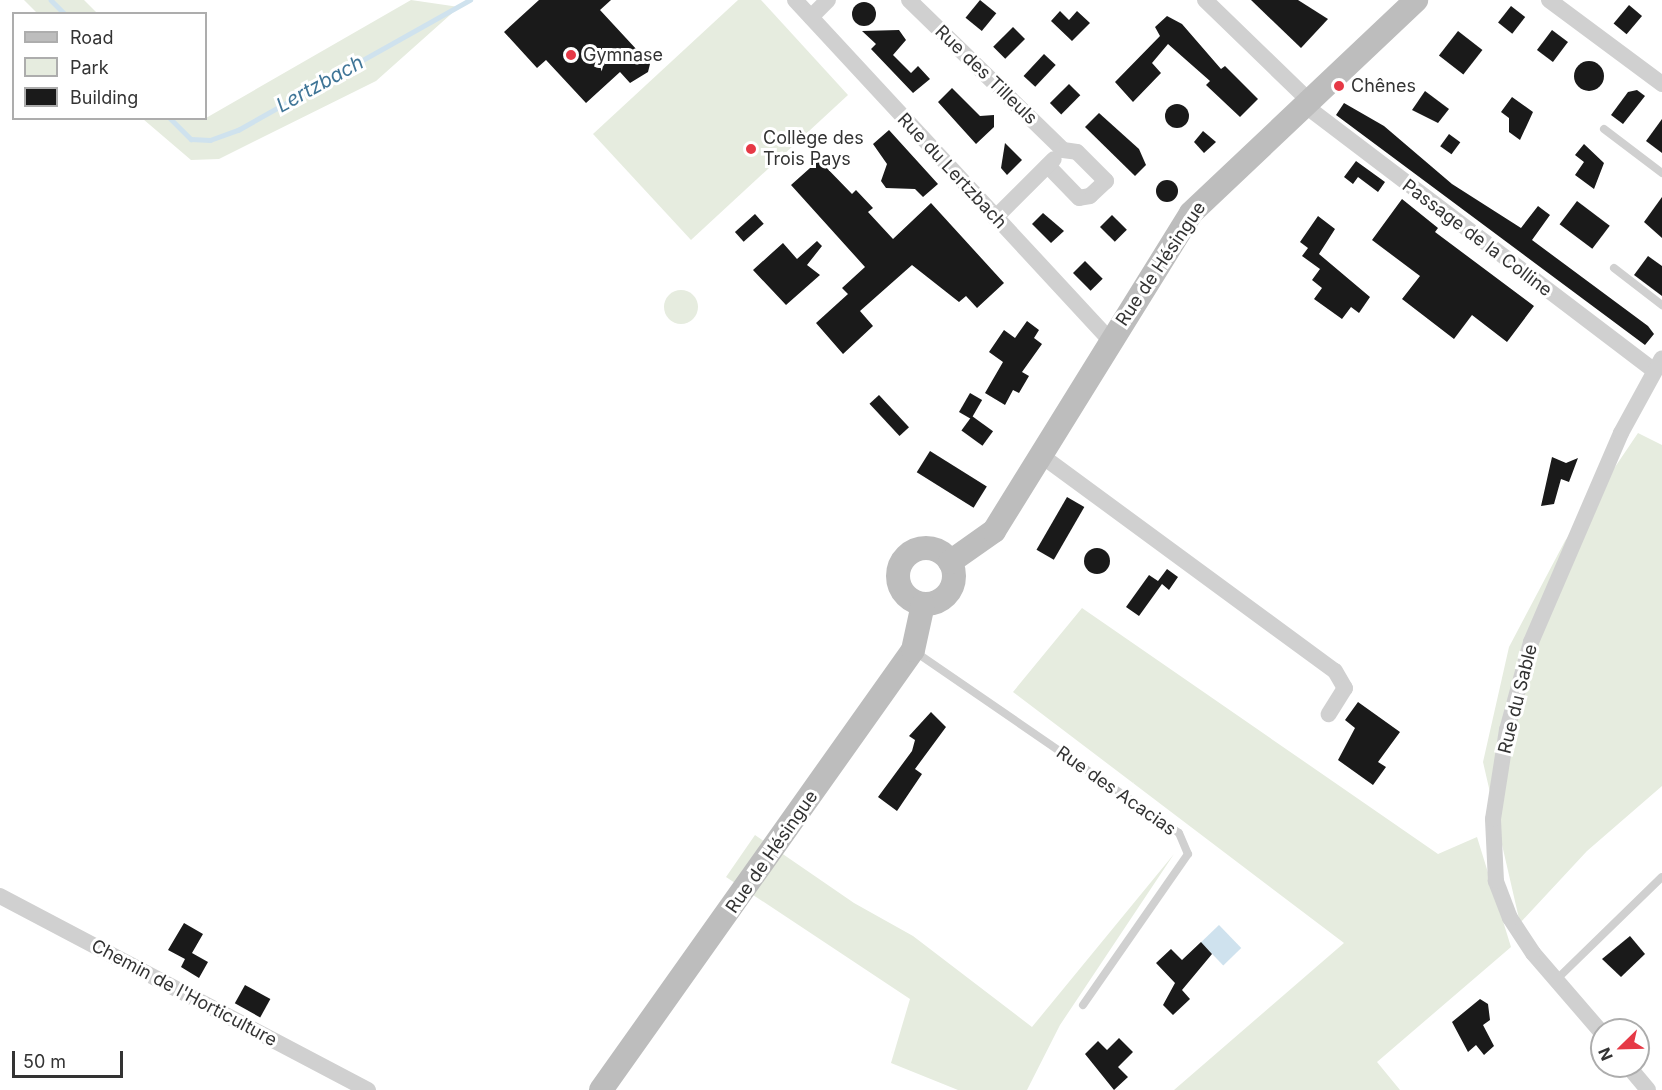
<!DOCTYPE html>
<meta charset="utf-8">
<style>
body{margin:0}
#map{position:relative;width:1662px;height:1090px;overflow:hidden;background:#fff;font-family:Inter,sans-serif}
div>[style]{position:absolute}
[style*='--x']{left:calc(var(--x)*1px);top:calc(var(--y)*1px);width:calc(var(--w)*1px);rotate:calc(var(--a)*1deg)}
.green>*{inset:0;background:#e6ecdf}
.round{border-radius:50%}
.water>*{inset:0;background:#cfe2ee;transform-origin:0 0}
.stream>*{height:4.5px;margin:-2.25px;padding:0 2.25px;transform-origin:2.25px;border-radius:2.25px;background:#cfe2ee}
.building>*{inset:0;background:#1a1a1a;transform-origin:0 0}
.service>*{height:8px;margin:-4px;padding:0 4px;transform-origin:4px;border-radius:4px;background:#d0d0d0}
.minor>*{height:16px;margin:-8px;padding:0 8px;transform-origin:8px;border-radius:8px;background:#d0d0d0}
.secondary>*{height:24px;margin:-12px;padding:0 12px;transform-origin:12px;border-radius:12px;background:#bdbdbd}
.secondary>.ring{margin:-12px;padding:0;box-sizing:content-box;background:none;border:24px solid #bdbdbd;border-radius:50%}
.dots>*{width:16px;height:16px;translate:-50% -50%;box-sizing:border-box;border:3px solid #fff;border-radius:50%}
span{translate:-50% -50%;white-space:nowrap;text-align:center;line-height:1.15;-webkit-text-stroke:6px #fff;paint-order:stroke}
.poi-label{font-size:18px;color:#333}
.left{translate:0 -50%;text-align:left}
.street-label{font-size:18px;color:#333}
.water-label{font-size:20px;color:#3f7597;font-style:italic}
.legend{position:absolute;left:12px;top:12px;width:195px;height:108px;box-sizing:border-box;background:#fff;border:2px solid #adadad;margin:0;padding:8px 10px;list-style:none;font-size:18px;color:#333}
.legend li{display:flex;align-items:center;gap:12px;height:30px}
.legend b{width:30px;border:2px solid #adadad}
.north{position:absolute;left:1590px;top:1018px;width:60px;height:60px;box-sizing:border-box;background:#fff;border:2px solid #adadad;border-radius:50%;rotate:247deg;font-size:16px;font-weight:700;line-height:24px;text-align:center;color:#333}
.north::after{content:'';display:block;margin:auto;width:21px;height:27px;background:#e63946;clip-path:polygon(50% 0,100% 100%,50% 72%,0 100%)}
.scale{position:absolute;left:12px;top:1051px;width:111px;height:27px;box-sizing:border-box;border:3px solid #333;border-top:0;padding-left:8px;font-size:18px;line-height:21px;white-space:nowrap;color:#333;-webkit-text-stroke:4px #fff;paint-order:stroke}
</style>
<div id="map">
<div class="green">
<div style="clip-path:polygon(24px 0,84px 0,97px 13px,37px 13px)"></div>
<div style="clip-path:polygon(411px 0,459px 7px,376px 81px,219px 159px,191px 160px,143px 119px,206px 118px)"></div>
<div style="clip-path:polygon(738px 0,761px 0,848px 95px,691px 240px,593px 134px)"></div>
<div class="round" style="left:664px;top:290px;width:34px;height:34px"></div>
<div style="clip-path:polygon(1638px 433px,1662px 445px,1662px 786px,1587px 851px,1520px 923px,1483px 762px,1509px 647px,1565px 541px)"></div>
<div style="clip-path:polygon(1082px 608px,1438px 854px,1477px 837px,1511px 947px,1377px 1062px,1400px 1090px,1174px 1090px,1344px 943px,1013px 692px)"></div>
<div style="clip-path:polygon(755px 835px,854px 903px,913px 936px,1032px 1027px,1174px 854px,1060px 1025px,1027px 1090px,958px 1090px,891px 1063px,910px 999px,726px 877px)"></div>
</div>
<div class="water">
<div style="left:1219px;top:925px;width:32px;height:25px;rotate:46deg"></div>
</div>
<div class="stream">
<div style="--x:51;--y:0;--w:20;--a:45"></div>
<div style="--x:170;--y:118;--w:30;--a:45"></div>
<div style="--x:191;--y:139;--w:19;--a:3"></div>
<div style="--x:210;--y:140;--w:30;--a:-20"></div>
<div style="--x:238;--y:130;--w:266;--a:-29.3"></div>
</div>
<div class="building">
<div style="clip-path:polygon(539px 0,611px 0,600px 10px,650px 64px,648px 72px,630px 83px,620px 72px,586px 103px,546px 60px,537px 68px,504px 32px)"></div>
<div style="left:980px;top:0;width:21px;height:23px;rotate:39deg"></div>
<div style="clip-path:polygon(1251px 0,1298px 0,1328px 19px,1301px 48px)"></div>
<div class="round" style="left:852px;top:2px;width:24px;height:24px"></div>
<div style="left:1629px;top:5px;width:17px;height:24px;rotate:40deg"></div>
<div style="left:1511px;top:6px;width:18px;height:21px;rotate:38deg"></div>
<div style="clip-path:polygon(1060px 11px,1069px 20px,1077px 11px,1090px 23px,1072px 41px,1051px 21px)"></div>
<div style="clip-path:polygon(1167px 16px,1182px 24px,1221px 69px,1225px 66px,1258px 99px,1240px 117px,1206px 85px,1210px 81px,1168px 44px,1152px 63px,1161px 73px,1133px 102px,1115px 82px,1160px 36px,1155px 27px)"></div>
<div style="left:1013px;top:27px;width:17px;height:28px;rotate:45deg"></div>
<div style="clip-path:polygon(899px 30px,906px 40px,893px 55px,911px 73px,918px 66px,930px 79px,913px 93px,871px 49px,876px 44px,862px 31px)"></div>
<div style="left:1552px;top:30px;width:20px;height:25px;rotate:37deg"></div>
<div style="left:1458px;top:31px;width:31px;height:31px;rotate:38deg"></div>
<div style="left:1044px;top:54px;width:16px;height:30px;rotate:43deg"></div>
<div class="round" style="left:1574px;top:61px;width:30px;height:30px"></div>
<div style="left:1069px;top:84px;width:16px;height:27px;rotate:45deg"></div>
<div style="clip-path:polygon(952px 88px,980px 116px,994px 115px,994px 127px,976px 144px,938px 102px)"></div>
<div style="clip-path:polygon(1637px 90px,1645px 96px,1623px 124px,1611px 115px,1628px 92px)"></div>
<div style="clip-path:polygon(1425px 91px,1449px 109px,1438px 123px,1412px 110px)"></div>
<div style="clip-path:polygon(1512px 97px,1533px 112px,1520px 140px,1509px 132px,1509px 118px,1501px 112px)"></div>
<div style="clip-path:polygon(1344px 103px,1384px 126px,1452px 184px,1521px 228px,1538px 206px,1550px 215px,1532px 240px,1648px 326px,1654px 334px,1645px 345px,1336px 115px)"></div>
<div class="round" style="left:1165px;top:104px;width:24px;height:24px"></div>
<div style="clip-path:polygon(1099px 113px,1139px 149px,1146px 165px,1135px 176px,1085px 127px)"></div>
<div style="clip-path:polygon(1662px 119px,1662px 153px,1646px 141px)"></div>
<div style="clip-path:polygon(889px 130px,938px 184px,923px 197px,915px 189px,886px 188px,881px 181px,887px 164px,873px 144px)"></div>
<div style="clip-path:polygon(1203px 131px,1216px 142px,1204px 153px,1194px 142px)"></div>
<div style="left:1449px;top:134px;width:14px;height:15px;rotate:36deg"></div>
<div style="clip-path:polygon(1005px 143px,1022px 160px,1007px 175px,1001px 168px)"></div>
<div style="clip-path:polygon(1584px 144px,1604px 163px,1594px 189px,1575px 175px,1584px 162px,1575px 155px)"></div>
<div style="clip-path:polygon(819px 160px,852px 194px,856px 190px,873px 208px,868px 212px,893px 239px,931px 203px,1004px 283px,977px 308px,966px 296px,959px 302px,912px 265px,860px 311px,873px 326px,843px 354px,816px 323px,848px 294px,842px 288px,865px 267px,791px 185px)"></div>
<div style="clip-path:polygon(1356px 161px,1385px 182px,1378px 192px,1358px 177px,1353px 184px,1344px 177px)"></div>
<div class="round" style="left:1156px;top:180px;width:22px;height:22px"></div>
<div style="clip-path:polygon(1662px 197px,1662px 238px,1644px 222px)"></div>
<div style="clip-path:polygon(1402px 199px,1438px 228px,1435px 232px,1534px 306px,1507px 342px,1472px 315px,1454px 339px,1402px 299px,1420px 276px,1372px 240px)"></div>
<div style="left:1577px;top:201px;width:41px;height:29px;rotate:37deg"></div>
<div style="clip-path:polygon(1043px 213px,1064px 231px,1051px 243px,1032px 224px)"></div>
<div style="left:755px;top:214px;width:13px;height:27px;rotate:48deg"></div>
<div style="left:1112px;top:215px;width:21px;height:17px;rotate:45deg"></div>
<div style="clip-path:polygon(1318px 216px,1335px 229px,1319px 254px,1370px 297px,1359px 313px,1351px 307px,1342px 319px,1314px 299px,1322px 288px,1312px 280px,1320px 269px,1302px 256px,1308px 248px,1300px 242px)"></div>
<div style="clip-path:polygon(817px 241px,822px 246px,807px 265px,820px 275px,786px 305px,753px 270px,783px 243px,797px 259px)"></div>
<div style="clip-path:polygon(1648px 256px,1662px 266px,1662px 296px,1634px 275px)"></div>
<div style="left:1085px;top:261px;width:25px;height:17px;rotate:45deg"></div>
<div style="clip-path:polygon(1027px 321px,1039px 330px,1034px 338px,1042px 344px,1022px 372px,1029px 376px,1019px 393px,1013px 390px,1005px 405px,985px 393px,1003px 362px,989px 352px,1004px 330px,1015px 338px)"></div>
<div style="left:970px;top:393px;width:14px;height:22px;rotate:30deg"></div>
<div style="left:879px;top:395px;width:44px;height:13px;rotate:47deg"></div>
<div style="left:972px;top:416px;width:26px;height:18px;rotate:36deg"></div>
<div style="left:930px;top:451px;width:67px;height:25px;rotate:32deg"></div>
<div style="clip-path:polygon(1552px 457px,1566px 463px,1578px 458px,1569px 482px,1561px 479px,1554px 504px,1541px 506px)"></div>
<div style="left:1067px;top:497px;width:20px;height:61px;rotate:30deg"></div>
<div class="round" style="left:1084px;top:548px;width:26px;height:26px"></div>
<div style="clip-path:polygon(1167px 569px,1178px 577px,1169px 590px,1162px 584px,1139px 616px,1126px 607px,1149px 575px,1158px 581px)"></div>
<div style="clip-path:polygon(1358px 702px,1400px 732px,1378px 762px,1386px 767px,1373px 785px,1338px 760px,1355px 728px,1345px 720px)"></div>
<div style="clip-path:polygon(931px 712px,946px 727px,915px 769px,922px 774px,897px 811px,878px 797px,912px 751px,915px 740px,909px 736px)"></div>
<div style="clip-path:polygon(184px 923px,203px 934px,192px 953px,208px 962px,199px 978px,181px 967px,185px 959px,168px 950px)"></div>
<div style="clip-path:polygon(1630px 936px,1645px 954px,1621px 977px,1602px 959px)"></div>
<div style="clip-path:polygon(1201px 942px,1212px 954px,1182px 990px,1190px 999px,1173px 1015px,1163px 1005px,1175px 983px,1156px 963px,1171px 949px,1182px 960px)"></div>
<div style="left:245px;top:985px;width:29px;height:21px;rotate:29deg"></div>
<div style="clip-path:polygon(1480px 999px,1488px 1004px,1490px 1020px,1483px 1025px,1494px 1046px,1484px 1055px,1476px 1045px,1468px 1052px,1452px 1022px)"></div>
<div style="clip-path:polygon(1119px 1038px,1133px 1052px,1118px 1067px,1128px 1077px,1114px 1090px,1085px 1054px,1098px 1041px,1107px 1050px)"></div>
</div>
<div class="service">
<div style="--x:1604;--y:129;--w:73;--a:37.2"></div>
<div style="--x:1614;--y:268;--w:61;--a:37.6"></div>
<div style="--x:914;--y:651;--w:321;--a:34.5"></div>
<div style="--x:1179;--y:833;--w:23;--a:67"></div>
<div style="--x:1188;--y:854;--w:184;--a:124.8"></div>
<div style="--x:1557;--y:979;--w:146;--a:-44.2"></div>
</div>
<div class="minor">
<div style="--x:795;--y:0;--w:463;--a:47.2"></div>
<div style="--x:909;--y:0;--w:215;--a:44.2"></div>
<div style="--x:1063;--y:150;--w:14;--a:8"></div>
<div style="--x:1077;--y:152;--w:41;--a:45"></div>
<div style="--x:1106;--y:181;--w:22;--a:137"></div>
<div style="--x:1090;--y:196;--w:11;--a:170"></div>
<div style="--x:1079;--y:198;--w:45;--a:-134.1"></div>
<div style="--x:1205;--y:0;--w:142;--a:44.1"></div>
<div style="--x:1549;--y:0;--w:141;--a:36.6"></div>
<div style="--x:811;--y:17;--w:24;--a:-45"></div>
<div style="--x:1303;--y:104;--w:440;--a:37.2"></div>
<div style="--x:995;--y:218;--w:83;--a:-45"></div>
<div style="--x:1042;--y:456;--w:363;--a:36.3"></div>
<div style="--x:1335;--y:671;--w:20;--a:60"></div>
<div style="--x:1345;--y:688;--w:31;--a:122"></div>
<div style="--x:0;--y:896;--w:416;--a:27.8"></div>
<div style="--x:1602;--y:1033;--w:106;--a:-130.8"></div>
<div style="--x:1533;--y:953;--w:42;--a:-123.3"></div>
<div style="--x:1510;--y:918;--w:40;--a:-111"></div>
<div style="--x:1496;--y:881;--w:62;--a:-92.8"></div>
<div style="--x:1493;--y:819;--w:90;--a:-81.1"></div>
<div style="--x:1507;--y:730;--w:91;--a:-74.7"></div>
<div style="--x:1531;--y:642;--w:228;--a:-66.7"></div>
<div style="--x:1621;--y:433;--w:85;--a:-61.3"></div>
<div style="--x:1628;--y:1066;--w:31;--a:50"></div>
</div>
<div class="secondary">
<div class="ring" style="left:898px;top:548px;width:32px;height:32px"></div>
<div style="--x:950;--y:562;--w:54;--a:-35.2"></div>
<div style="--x:994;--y:531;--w:374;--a:-58.2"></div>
<div style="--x:1191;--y:213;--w:310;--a:-43.4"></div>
<div style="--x:601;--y:1090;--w:539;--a:-54.66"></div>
<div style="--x:913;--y:650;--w:47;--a:-77.7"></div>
</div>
<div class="dots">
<div style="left:571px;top:55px;background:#e63946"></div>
<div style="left:1339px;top:86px;background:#e63946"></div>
<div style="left:751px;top:149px;background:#e63946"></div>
</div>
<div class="poi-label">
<span class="left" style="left:583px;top:55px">Gymnase</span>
<span class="left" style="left:1351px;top:86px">Chênes</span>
<span class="left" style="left:763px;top:149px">Collège des<br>Trois Pays</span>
</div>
<div class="street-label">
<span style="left:986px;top:75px;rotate:44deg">Rue des Tilleuls</span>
<span style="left:952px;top:171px;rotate:47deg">Rue du Lertzbach</span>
<span style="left:1477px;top:238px;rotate:37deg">Passage de la Colline</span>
<span style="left:1161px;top:264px;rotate:-56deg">Rue de Hésingue</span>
<span style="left:1518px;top:699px;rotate:-76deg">Rue du Sable</span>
<span style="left:1116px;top:791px;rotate:35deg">Rue des Acacias</span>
<span style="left:772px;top:852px;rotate:-55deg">Rue de Hésingue</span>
<span style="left:184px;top:993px;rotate:28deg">Chemin de l'Horticulture</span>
</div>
<div class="water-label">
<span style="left:320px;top:84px;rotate:-29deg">Lertzbach</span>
</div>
<ul class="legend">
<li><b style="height:8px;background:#bdbdbd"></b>Road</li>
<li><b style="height:16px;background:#e6ecdf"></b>Park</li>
<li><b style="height:16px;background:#1a1a1a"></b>Building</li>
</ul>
<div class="north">N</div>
<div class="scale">50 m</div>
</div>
